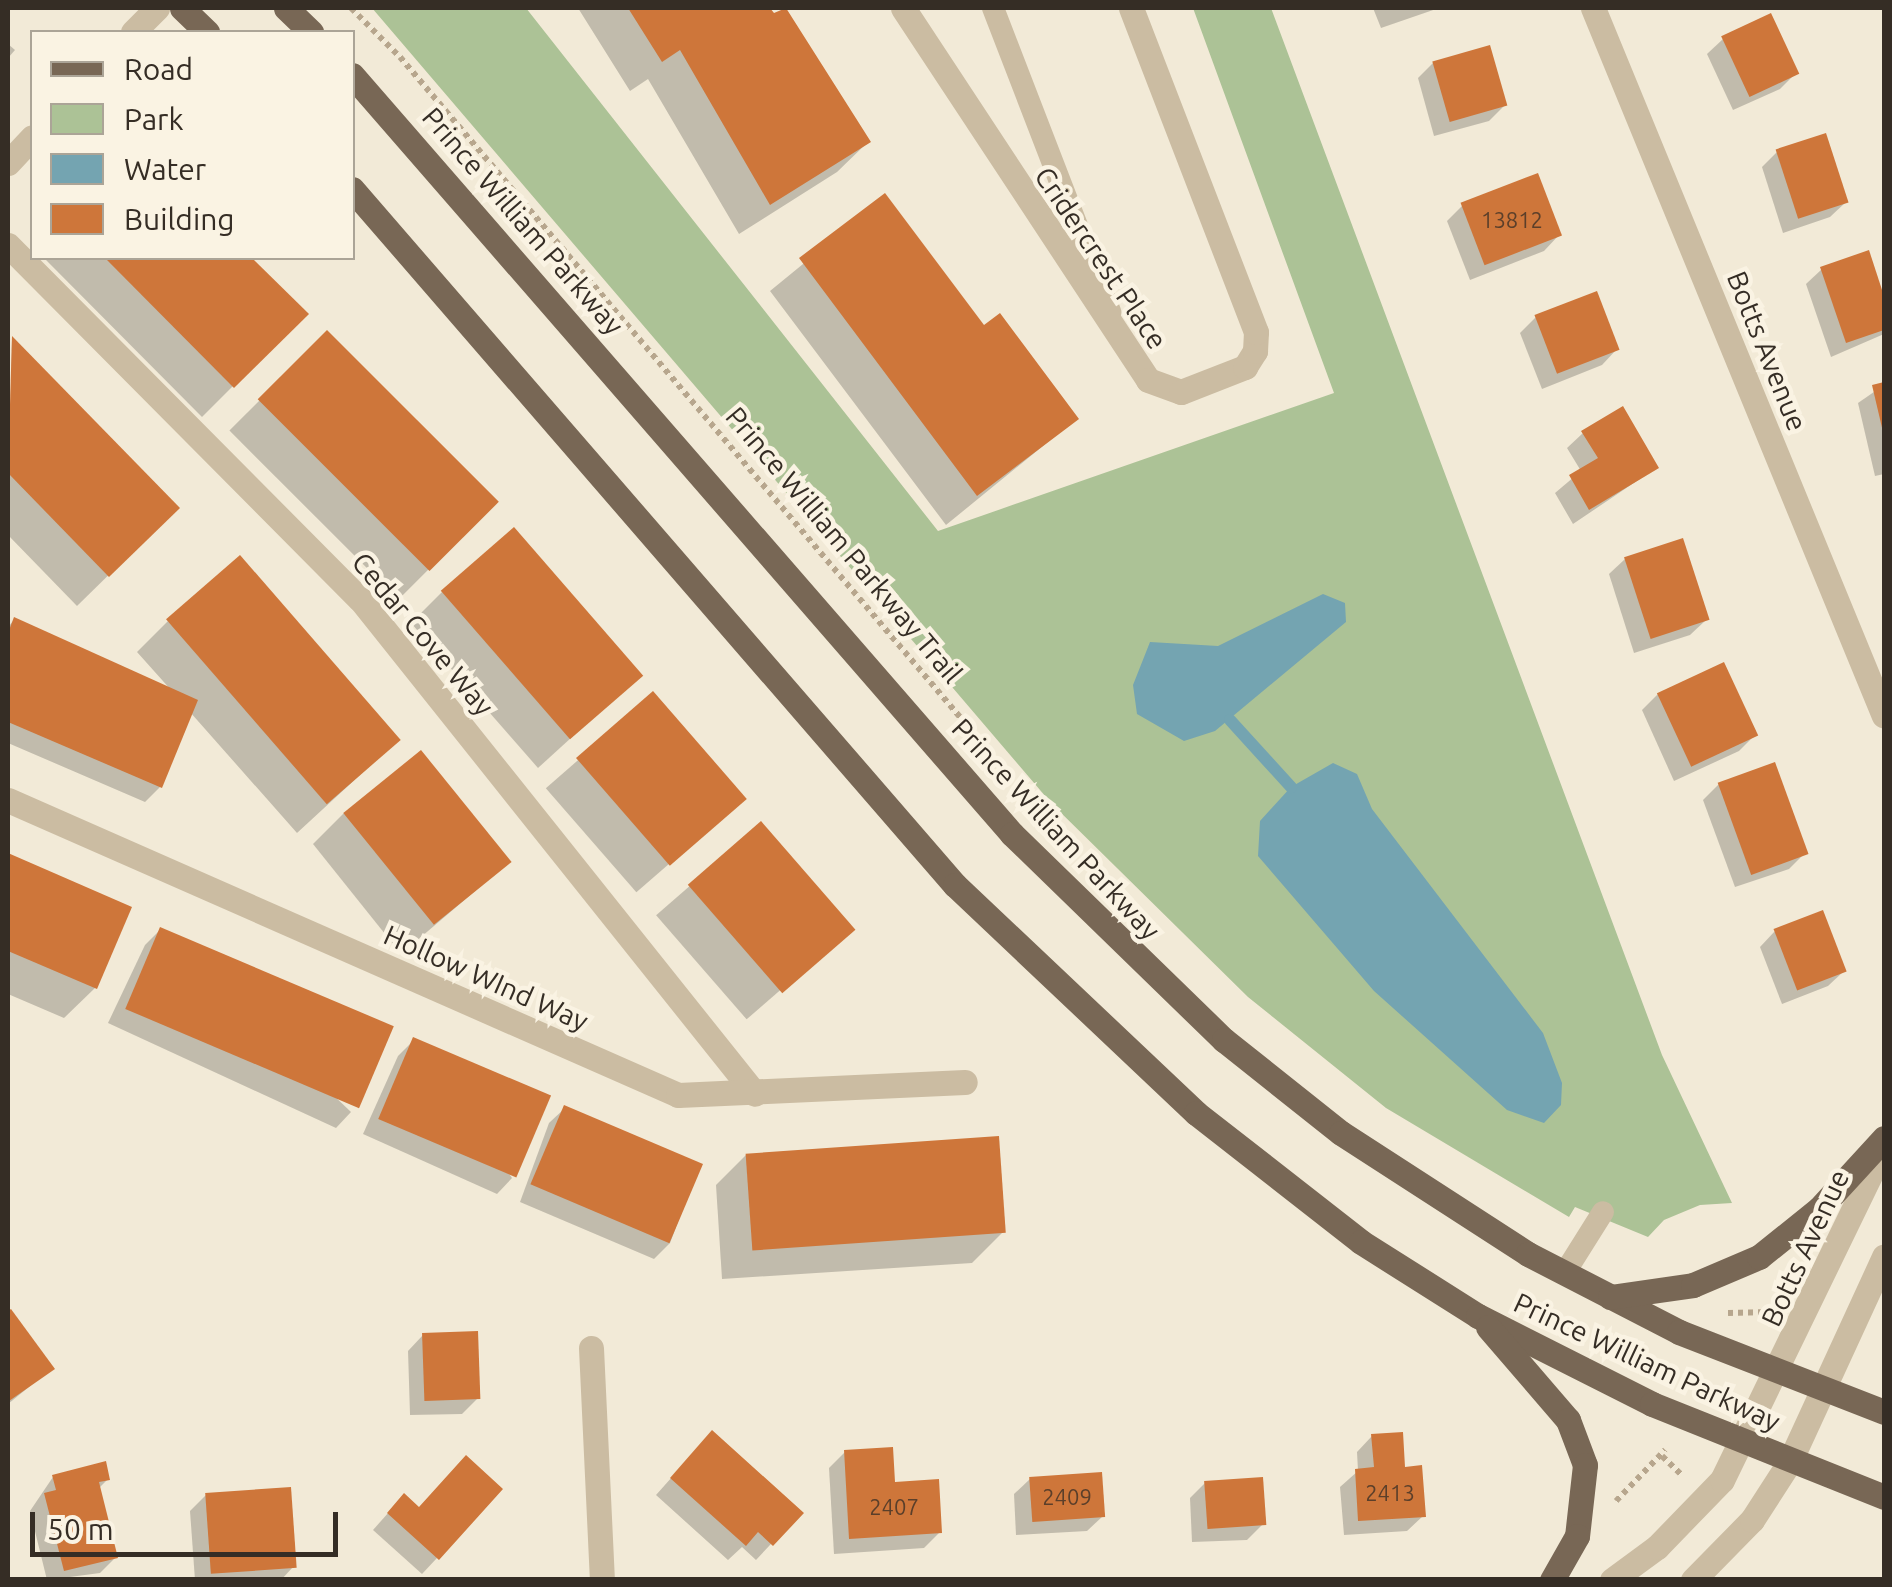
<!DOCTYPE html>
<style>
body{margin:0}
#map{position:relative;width:1892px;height:1587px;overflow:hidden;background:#f2ead7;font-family:Ubuntu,sans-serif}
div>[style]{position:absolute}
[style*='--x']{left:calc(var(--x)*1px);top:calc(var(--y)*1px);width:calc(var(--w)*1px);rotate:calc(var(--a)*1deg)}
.green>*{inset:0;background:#acc296}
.water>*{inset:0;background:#74a4b1}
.shadow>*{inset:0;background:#0003;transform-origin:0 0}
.stream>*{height:12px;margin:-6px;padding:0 6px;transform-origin:6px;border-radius:6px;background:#74a4b1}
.building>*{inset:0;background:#ce763a;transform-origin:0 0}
.path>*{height:6px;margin-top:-3px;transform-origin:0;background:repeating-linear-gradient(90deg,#b7a68d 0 5px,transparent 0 10px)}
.service>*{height:22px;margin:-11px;padding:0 11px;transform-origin:11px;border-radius:11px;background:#cbbca2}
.minor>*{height:25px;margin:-12.5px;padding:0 12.5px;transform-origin:12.5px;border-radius:12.5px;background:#cbbca2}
.tertiary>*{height:25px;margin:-12.5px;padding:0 12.5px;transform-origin:12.5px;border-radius:12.5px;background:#cbbca2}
.primary>*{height:25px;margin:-12.5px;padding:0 12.5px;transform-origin:12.5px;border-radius:12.5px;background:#786755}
span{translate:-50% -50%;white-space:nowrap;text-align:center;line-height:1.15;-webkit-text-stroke:9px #faf3e3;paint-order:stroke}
.number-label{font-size:22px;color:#5b3f2a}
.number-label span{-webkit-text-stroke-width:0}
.street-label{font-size:28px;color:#352d25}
.frame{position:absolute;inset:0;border:10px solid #352d25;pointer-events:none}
.legend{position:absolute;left:30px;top:30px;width:325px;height:230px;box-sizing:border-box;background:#faf3e3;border:2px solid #aba497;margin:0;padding:12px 18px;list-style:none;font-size:30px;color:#352d25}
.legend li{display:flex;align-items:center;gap:20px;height:50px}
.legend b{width:50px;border:2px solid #aba497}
.scale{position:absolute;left:30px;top:1512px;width:308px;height:45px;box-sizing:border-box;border:5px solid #352d25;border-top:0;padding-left:12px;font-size:30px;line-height:35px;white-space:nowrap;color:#352d25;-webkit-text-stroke:8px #faf3e3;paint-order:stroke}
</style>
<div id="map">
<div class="green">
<div style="clip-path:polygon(372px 8px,526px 8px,938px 531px,1334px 393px,1193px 8px,1271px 8px,1662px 1055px,1732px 1203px,1700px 1205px,1664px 1220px,1648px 1237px,1575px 1207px,1569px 1217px,1386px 1108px,1248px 997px,1052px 804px)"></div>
</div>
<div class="water">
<div style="clip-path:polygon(1323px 594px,1345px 603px,1346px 622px,1215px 731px,1184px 741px,1137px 714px,1133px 685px,1150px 642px,1218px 646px)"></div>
<div style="clip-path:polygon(1333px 763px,1357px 774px,1372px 809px,1543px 1033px,1562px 1083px,1561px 1105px,1544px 1123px,1507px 1110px,1374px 991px,1258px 856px,1260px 821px,1291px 787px)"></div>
</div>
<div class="shadow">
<div style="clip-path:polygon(578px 8px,767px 8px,868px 142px,837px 172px,739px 234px,648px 79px,630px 91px)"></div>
<div style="clip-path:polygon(1373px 8px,1439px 8px,1381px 28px)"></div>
<div style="clip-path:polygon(1723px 39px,1796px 73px,1780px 89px,1733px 110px,1707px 54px)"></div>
<div style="clip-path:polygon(8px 44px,15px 50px,8px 58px)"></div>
<div style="clip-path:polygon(1434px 62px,1504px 106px,1489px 121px,1434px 136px,1418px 78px)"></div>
<div style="clip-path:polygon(1777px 152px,1846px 202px,1830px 217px,1783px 233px,1762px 167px)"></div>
<div style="clip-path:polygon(885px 197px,984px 328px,1076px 419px,946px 525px,770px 291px)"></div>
<div style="clip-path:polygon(1462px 206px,1559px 235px,1544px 251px,1470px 280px,1447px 221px)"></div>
<div style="clip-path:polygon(1868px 253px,1884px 303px,1884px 334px,1831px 357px,1806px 284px,1822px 269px)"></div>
<div style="clip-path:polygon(44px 258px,249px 258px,305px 314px,202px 417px)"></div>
<div style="clip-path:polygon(1536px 317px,1617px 349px,1602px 365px,1542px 389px,1520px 333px)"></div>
<div style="left:327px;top:333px;width:239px;height:138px;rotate:45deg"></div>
<div style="clip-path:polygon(12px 340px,177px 508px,77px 606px,8px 535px)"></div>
<div style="clip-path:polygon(1884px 385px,1884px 474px,1875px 476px,1858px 403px)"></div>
<div style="clip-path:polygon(1583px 433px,1656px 468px,1573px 524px,1555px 493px,1581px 471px,1567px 448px)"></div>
<div style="clip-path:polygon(1625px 559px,1706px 620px,1690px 635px,1634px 653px,1609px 574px)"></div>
<div style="clip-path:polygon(442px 592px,639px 676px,538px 768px,411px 623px)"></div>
<div style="clip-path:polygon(14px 620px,171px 690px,137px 652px,168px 621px,399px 739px,297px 833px,190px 712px,160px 787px,145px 802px,8px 743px,8px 627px)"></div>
<div style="clip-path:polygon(1658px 694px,1755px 735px,1739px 751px,1674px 781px,1642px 710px)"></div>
<div style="left:653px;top:695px;width:138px;height:142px;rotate:49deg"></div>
<div style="clip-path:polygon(1719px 784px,1805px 853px,1789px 869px,1735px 887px,1703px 800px)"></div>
<div style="clip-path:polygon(344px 813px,508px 863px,401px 954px,313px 844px)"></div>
<div style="left:761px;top:824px;width:138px;height:139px;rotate:49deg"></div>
<div style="clip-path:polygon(8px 856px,129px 908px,95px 988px,64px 1018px,8px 994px)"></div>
<div style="clip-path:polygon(160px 930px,351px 1112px,336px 1128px,108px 1023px,145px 945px)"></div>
<div style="clip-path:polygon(1775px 931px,1844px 971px,1828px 986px,1782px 1004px,1760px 947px)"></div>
<div style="clip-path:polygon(414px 1040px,512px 1178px,497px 1194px,363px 1134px,398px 1056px)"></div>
<div style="clip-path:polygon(565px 1108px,700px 1164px,670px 1243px,654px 1259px,520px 1202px,549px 1123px)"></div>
<div style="clip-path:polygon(747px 1154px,1003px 1232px,972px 1263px,722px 1279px,716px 1185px)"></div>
<div style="clip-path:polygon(11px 1312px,51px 1369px,8px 1404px,8px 1314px)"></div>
<div style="clip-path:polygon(423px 1335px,478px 1398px,462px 1414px,410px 1415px,408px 1351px)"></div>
<div style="clip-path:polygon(1372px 1436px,1403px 1469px,1423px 1516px,1407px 1531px,1344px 1535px,1340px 1487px,1358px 1471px,1357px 1452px)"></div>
<div style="clip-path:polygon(697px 1449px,800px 1513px,756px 1560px,742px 1547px,728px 1560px,656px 1495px)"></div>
<div style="clip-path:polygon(845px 1452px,892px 1484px,940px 1532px,924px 1548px,834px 1554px,829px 1468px)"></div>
<div style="clip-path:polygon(53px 1477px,108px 1479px,98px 1489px,116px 1557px,100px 1573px,47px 1580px,30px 1511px)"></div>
<div style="clip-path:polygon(1030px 1479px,1103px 1516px,1087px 1531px,1016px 1535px,1014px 1494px)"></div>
<div style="clip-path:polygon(1206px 1482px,1263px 1524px,1247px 1540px,1192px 1542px,1190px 1498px)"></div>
<div style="clip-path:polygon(206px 1495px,293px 1567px,281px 1580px,195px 1580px,190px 1511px)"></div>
<div style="clip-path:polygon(419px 1510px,437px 1558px,422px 1574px,373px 1530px,389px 1512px)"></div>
</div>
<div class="stream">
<div style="--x:1230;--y:720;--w:91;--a:47.7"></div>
</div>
<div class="building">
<div style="clip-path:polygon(628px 8px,770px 8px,774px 13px,786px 8px,871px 142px,770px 205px,680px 50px,662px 62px)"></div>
<div style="left:1771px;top:13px;width:67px;height:55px;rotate:65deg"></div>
<div style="left:1490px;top:45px;width:63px;height:60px;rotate:74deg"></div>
<div style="left:1826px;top:133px;width:73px;height:53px;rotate:72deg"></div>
<div style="left:1538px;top:173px;width:67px;height:83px;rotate:69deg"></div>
<div style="clip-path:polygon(885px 193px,984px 325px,1000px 313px,1079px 419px,977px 496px,799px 258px)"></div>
<div style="clip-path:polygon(1869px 250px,1884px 296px,1884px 330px,1846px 343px,1820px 267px)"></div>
<div style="clip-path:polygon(105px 258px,252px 258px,309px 314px,234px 388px)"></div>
<div style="left:1597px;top:291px;width:63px;height:67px;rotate:69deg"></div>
<div style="left:327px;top:330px;width:243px;height:98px;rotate:45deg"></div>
<div style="clip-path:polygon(12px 336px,180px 508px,109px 577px,8px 473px)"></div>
<div style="clip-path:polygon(1884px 382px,1884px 432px,1883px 432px,1872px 385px)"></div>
<div style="clip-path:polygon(1623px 406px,1659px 468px,1589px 510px,1569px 475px,1598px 458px,1581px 431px)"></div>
<div style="left:514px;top:527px;width:197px;height:97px;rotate:49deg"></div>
<div style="left:1683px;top:538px;width:86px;height:62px;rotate:72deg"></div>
<div style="left:240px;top:555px;width:245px;height:98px;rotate:49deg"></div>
<div style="clip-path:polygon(14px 617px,198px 700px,162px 788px,8px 722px,8px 633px)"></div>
<div style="left:1724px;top:662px;width:81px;height:74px;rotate:65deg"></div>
<div style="left:653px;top:691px;width:143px;height:102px;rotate:49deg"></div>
<div style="left:421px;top:750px;width:144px;height:100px;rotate:51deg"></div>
<div style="left:1775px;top:762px;width:98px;height:61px;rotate:70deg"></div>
<div style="left:761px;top:821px;width:144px;height:97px;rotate:49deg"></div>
<div style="clip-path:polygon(8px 853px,132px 907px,97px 989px,8px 951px)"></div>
<div style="left:1823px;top:910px;width:66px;height:53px;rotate:69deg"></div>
<div style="left:160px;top:927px;width:254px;height:89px;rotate:23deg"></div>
<div style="left:413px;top:1037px;width:150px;height:89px;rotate:23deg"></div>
<div style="left:564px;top:1105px;width:151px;height:86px;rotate:23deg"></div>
<div style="left:999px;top:1136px;width:97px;height:254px;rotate:86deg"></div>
<div style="clip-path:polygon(11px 1309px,55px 1369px,9px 1401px,8px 1311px)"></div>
<div style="left:478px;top:1331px;width:68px;height:56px;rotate:88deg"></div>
<div style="clip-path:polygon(712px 1430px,804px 1513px,773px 1546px,758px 1532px,746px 1546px,670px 1478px)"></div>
<div style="clip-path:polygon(1403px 1432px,1405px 1467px,1422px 1465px,1426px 1517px,1358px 1521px,1355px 1469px,1374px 1467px,1371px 1434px)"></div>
<div style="clip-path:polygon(893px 1447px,895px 1482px,939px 1479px,942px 1533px,849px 1539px,844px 1450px)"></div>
<div style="clip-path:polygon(466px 1455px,503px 1489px,439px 1560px,387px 1513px,404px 1493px,419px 1507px)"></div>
<div style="clip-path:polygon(106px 1461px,110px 1480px,99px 1482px,118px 1558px,64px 1571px,44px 1493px,56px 1490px,52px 1475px)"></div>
<div style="left:1102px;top:1472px;width:45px;height:73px;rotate:86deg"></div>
<div style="left:1263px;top:1477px;width:48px;height:59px;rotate:86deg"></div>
<div style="left:291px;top:1487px;width:81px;height:86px;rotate:86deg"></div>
</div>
<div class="path">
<div style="--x:351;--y:8;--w:69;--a:45"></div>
<div style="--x:400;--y:57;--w:881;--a:49.69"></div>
<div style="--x:1728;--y:1313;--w:42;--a:-1.4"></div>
<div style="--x:1662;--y:1456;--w:29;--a:44"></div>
<div style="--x:1616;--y:1501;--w:71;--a:-46.1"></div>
</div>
<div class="service">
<div style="--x:993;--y:8;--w:326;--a:68.9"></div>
<div style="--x:1564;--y:1274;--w:73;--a:-57.8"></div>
</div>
<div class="minor">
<div style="--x:903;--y:8;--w:445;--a:56.6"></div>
<div style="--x:1148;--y:380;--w:35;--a:20"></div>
<div style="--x:1181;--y:392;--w:69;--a:-21.3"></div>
<div style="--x:1245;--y:367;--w:19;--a:-58"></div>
<div style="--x:1255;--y:351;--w:19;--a:-87"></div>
<div style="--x:1256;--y:332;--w:347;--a:-111.1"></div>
<div style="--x:133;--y:32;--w:34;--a:-45"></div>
<div style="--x:8;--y:163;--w:35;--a:-47"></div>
<div style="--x:8;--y:245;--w:499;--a:45.2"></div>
<div style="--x:360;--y:599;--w:633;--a:51.41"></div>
<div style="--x:8;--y:800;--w:732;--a:23.76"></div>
<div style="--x:678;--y:1095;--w:287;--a:-2.6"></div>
<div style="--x:591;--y:1348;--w:232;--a:87.3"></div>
</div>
<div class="tertiary">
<div style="--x:1593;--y:8;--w:765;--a:67.66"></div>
<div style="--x:1612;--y:1580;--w:56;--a:-36.3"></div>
<div style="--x:1657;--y:1547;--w:93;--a:-45.9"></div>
<div style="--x:1722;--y:1480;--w:370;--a:-64.1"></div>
<div style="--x:1693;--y:1580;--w:84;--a:-45.5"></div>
<div style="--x:1752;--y:1520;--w:70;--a:-57.2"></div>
<div style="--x:1790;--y:1461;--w:225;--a:-65.3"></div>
</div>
<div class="primary">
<div style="--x:182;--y:8;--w:35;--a:44"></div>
<div style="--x:286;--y:8;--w:35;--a:44"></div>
<div style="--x:352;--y:75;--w:1006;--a:48.99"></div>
<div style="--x:1012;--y:834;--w:296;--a:44.2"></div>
<div style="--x:1224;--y:1040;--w:149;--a:38.5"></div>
<div style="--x:1341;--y:1133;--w:223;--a:32.9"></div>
<div style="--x:1528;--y:1254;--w:170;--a:27.3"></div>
<div style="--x:1679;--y:1332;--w:220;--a:21.3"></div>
<div style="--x:352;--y:189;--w:921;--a:49.1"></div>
<div style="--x:955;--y:885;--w:332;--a:43.4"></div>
<div style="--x:1196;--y:1113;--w:209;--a:38"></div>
<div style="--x:1361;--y:1242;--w:138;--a:32.3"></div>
<div style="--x:1478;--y:1316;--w:195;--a:26.8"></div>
<div style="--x:1652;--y:1404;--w:250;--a:21.8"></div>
<div style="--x:1610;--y:1297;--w:84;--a:-8.2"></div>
<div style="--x:1693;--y:1285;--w:72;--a:-23"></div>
<div style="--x:1759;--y:1257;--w:77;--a:-38.7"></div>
<div style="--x:1819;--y:1209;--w:96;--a:-47.5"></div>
<div style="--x:1488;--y:1327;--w:123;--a:49.3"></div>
<div style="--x:1568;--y:1420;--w:48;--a:69.3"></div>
<div style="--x:1585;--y:1465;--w:71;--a:96.4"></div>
<div style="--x:1577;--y:1536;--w:51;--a:119.6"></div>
</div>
<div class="number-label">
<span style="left:1512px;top:220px">13812</span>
<span style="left:1390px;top:1493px">2413</span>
<span style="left:1067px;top:1497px">2409</span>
<span style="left:894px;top:1507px">2407</span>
</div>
<div class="street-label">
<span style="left:523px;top:221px;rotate:49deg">Prince William Parkway</span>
<span style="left:1101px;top:258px;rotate:56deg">Cridercrest Place</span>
<span style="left:1767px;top:351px;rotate:68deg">Botts Avenue</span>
<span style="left:844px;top:545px;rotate:50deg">Prince William Parkway Trail</span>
<span style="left:423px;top:634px;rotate:50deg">Cedar Cove Way</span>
<span style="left:1056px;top:829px;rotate:47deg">Prince William Parkway</span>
<span style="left:486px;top:978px;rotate:24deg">Hollow WInd Way</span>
<span style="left:1805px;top:1248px;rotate:-65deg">Botts Avenue</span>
<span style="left:1647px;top:1362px;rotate:25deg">Prince William Parkway</span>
</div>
<div class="frame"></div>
<ul class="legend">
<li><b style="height:12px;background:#786755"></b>Road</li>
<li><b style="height:28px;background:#acc296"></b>Park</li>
<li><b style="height:28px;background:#74a4b1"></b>Water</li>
<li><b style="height:28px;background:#ce763a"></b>Building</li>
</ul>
<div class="scale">50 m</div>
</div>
